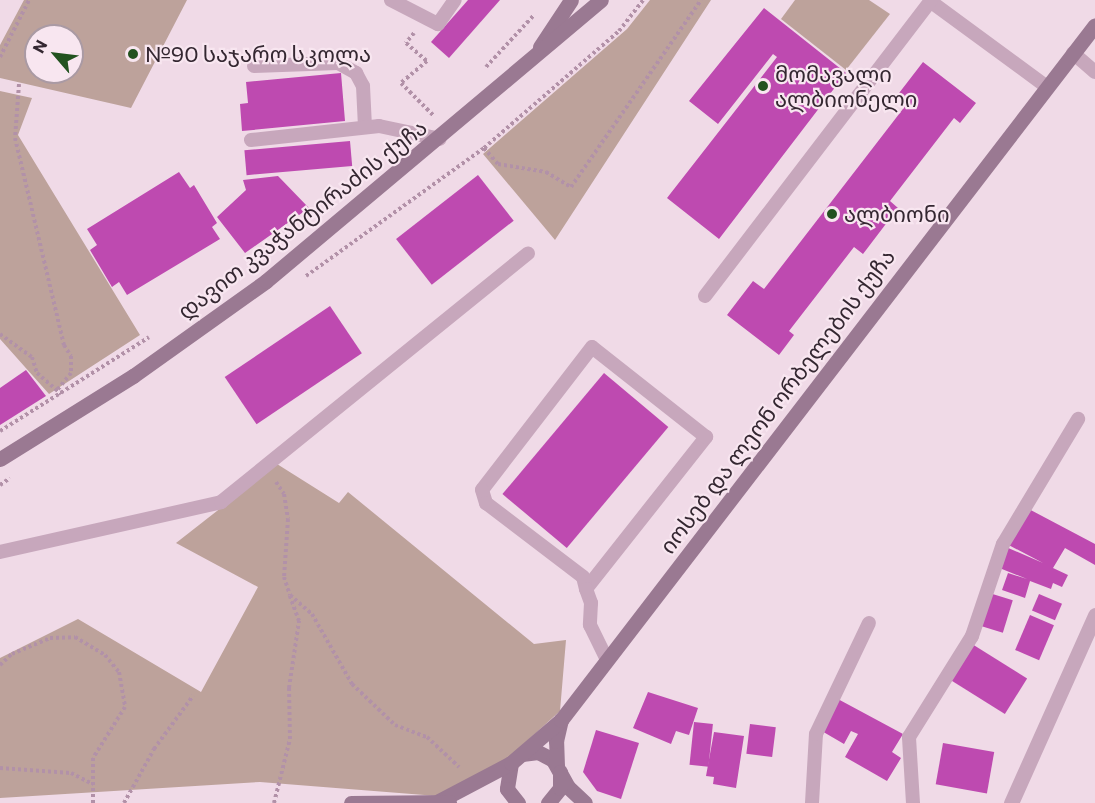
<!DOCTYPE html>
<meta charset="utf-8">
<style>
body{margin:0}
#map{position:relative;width:1095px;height:803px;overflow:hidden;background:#f0dae7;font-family:Commissioner,"Noto Sans Georgian",sans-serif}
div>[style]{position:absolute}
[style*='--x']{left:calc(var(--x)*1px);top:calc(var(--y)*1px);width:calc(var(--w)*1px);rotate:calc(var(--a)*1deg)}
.green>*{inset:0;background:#bda29b}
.building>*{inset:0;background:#be4ab0;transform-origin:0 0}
.path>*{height:4px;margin-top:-2px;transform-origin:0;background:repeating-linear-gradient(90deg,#b291a8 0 3px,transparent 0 6px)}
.lane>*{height:14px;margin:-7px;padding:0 7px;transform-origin:7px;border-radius:7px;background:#c7a7bc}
.street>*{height:15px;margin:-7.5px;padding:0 7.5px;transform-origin:7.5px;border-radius:7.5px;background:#c7a7bc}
.secondary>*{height:15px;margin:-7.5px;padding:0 7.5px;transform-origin:7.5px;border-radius:7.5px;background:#9a7992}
.dots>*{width:16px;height:16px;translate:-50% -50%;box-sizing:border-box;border:3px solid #f8e6f0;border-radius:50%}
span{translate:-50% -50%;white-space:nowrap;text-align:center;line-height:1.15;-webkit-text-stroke:4.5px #f8e6f0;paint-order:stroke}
.poi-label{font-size:22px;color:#342731}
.left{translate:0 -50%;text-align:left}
.street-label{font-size:22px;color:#342731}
.north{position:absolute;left:24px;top:24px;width:60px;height:60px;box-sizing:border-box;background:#f8e6f0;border:2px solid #aa9aa4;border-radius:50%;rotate:298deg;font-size:16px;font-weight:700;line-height:24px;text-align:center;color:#342731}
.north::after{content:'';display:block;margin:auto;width:21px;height:27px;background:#22521f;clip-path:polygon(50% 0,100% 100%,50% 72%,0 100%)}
</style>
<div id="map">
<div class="green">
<div style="clip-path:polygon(evenodd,24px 0,187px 0,131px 108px,0 78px,0 45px,24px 0,36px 36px,72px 36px,72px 72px,36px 72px,36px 36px)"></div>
<div style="clip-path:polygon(650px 0,711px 0,555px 240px,483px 154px,627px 29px)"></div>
<div style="clip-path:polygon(795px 0,869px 0,890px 14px,846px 70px,781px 19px)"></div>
<div style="clip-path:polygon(0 91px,32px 98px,18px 135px,140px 335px,49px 394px,0 339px)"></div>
<div style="clip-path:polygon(277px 464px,339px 503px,348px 492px,534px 644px,566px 640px,560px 711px,506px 760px,437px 796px,260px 782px,0 798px,0 658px,78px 619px,201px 692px,258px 587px,176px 543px)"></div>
</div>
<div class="building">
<div style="clip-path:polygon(468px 0,500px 0,449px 58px,431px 42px)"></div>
<div style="clip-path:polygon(764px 8px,846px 73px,719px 239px,667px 198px,777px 57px,773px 54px,718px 124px,689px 101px)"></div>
<div style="clip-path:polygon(923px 62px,976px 103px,960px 123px,954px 118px,890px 201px,898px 208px,863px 254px,854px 247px,789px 331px,794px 335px,779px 355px,727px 315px,753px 281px,764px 289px,906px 105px,896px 97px)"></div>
<div style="clip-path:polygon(341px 73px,345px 121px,242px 131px,240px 104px,248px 103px,246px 82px)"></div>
<div style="left:350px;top:141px;width:25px;height:106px;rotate:85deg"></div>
<div style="clip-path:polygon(179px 172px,190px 188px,194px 185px,217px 223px,212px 227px,220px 239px,127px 295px,119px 282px,112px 287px,90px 250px,97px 245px,87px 229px)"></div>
<div style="left:478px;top:175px;width:58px;height:104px;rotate:52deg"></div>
<div style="clip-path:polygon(278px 176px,309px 208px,245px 253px,217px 217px,246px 190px,243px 180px)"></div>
<div style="left:330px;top:306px;width:57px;height:127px;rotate:56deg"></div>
<div style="clip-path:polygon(26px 370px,46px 396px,0 425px,0 388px)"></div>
<div style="left:604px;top:373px;width:84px;height:158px;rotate:40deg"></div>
<div style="clip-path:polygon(1025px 507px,1095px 544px,1095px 565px,1065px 548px,1053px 568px,1068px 575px,1062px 587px,1053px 583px,1051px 589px,1030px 581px,1025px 598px,1002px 590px,1008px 573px,1027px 579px,997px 567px,1006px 547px,1043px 563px,1003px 542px)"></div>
<div style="left:986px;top:592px;width:28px;height:34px;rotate:17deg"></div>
<div style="left:1039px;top:594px;width:25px;height:18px;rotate:23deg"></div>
<div style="left:1030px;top:615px;width:26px;height:38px;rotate:23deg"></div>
<div style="left:972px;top:644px;width:65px;height:42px;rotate:32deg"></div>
<div style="clip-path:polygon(648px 692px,698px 708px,689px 735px,676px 731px,671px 744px,633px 728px)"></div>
<div style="clip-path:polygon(836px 698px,903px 734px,892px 752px,901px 758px,887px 781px,845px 757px,858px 734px,851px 731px,844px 744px,820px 730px)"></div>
<div style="left:694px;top:722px;width:19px;height:43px;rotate:6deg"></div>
<div style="left:750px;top:724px;width:26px;height:30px;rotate:7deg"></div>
<div style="clip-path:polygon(596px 730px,639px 743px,621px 799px,597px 791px,583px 772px)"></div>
<div style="clip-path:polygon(714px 732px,744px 736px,736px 788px,713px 784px,714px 777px,706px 776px)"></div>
<div style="left:943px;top:743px;width:52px;height:42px;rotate:10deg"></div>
</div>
<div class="path">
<div style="--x:414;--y:33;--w:13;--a:129"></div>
<div style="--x:406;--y:43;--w:28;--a:41"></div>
<div style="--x:427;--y:61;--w:34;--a:140"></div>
<div style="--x:401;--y:83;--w:47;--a:45"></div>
<div style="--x:0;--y:57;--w:64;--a:-63"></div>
<div style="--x:486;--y:67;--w:71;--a:-47.3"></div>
<div style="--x:19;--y:84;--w:54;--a:94.2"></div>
<div style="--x:15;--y:138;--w:213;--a:76.7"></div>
<div style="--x:64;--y:345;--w:13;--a:58"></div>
<div style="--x:71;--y:356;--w:17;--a:90"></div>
<div style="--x:71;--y:373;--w:21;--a:129"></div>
<div style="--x:484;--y:148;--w:21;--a:49"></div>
<div style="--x:498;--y:164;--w:49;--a:9.5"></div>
<div style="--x:546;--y:172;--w:29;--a:31"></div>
<div style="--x:571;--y:187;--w:228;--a:-55.2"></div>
<div style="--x:306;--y:276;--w:219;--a:-35.7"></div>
<div style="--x:484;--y:148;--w:179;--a:-40.9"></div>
<div style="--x:619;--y:31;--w:39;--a:-52"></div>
<div style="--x:0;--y:334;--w:39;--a:36"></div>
<div style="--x:32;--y:357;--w:17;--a:73"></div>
<div style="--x:37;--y:373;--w:32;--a:41"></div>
<div style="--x:0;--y:431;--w:176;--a:-32.2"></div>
<div style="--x:276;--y:482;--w:14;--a:56"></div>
<div style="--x:284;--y:494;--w:25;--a:81"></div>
<div style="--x:288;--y:519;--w:58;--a:93.9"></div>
<div style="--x:284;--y:577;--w:19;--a:72"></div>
<div style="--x:290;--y:595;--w:29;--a:41"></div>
<div style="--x:312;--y:614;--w:81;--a:60.3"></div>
<div style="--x:352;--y:684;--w:59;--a:43.6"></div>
<div style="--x:395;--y:725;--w:34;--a:21"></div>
<div style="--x:427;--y:737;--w:44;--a:43.2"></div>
<div style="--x:0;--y:485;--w:12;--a:-35"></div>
<div style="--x:0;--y:665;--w:16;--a:-43"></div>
<div style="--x:12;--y:654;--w:41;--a:-22.8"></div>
<div style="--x:50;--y:638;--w:25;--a:-2"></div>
<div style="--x:75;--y:637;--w:35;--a:31"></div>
<div style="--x:105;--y:655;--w:22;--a:51"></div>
<div style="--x:119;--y:672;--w:36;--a:80"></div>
<div style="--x:125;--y:707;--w:60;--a:122.1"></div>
<div style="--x:93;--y:758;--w:45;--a:90"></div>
<div style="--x:0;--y:768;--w:71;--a:4"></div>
<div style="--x:71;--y:773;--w:25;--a:27"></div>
<div style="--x:124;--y:803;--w:62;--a:-60.9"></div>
<div style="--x:154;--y:749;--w:66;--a:-53.7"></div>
<div style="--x:274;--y:803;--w:66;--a:-76"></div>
<div style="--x:290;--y:739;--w:51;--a:-91.1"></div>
<div style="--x:289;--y:688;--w:68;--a:-81.5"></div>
<div style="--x:299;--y:621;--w:27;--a:-110"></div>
</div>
<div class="lane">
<div style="--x:391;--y:0;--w:53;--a:27.1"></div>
<div style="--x:438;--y:24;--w:29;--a:-55"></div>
<div style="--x:930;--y:1;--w:145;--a:36.3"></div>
<div style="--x:1073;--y:53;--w:29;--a:41"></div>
<div style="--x:254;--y:66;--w:84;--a:-2"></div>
<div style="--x:338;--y:63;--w:21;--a:29"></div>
<div style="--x:356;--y:73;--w:15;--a:62"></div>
<div style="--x:363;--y:86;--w:41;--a:87.2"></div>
<div style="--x:251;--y:140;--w:129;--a:-6.2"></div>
<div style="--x:379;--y:126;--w:62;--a:12"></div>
<div style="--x:705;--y:296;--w:372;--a:-52.6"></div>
<div style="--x:0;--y:552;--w:227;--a:-12.7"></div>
<div style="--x:221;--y:502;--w:395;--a:-39"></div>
<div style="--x:586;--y:589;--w:194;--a:-51.7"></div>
<div style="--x:706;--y:437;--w:145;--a:-141.7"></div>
<div style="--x:592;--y:347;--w:180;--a:127.6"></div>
<div style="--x:482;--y:490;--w:14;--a:73"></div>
<div style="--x:486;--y:503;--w:122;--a:37.3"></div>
<div style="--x:583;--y:577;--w:12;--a:76"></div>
<div style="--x:586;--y:589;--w:15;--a:70"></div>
<div style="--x:591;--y:603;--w:22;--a:93"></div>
<div style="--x:590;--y:625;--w:39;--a:64"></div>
<div style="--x:812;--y:803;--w:69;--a:-86.7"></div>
<div style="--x:816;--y:734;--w:123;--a:-64.5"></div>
<div style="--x:913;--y:803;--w:66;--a:-93.5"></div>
<div style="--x:909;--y:737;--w:119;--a:-58"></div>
<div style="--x:972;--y:636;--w:97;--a:-71.4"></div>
<div style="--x:1003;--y:544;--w:146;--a:-59"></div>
</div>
<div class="street">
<div style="--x:1011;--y:803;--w:206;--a:-65.9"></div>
</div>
<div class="secondary">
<div style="--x:540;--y:47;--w:56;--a:-56.6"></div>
<div style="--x:0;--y:459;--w:157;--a:-32"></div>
<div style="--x:133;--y:376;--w:163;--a:-35.5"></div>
<div style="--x:266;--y:281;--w:437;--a:-40"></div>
<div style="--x:522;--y:754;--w:16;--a:-7"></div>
<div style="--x:538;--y:752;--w:17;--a:28"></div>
<div style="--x:553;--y:760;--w:31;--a:61"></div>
<div style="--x:568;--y:787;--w:23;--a:43"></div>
<div style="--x:511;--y:763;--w:26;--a:99"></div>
<div style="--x:507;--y:789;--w:18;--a:52"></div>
<div style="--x:557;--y:766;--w:25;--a:-92"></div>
<div style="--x:556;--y:741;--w:22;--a:-77"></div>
<div style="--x:439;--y:801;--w:81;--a:-27.8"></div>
<div style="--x:511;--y:763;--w:66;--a:-40.7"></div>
<div style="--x:561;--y:720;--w:876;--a:-52.46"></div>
<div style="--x:351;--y:803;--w:98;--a:-0.6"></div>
<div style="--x:548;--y:803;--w:19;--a:-51"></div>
<div style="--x:560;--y:788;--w:16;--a:-90"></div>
</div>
<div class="dots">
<div style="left:133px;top:54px;background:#22521f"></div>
<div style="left:763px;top:86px;background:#22521f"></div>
<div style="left:832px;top:214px;background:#22521f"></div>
</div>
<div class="poi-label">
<span class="left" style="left:145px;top:54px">№90 საჯარო სკოლა</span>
<span class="left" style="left:775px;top:86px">მომავალი<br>ალბიონელი</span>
<span class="left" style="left:844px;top:214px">ალბიონი</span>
</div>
<div class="street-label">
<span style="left:302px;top:219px;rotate:-38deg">დავით კვაჭანტირაძის ქუჩა</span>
<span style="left:777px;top:401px;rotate:-53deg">იოსებ და ლეონ ორბელების ქუჩა</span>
</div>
<div class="north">N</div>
</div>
